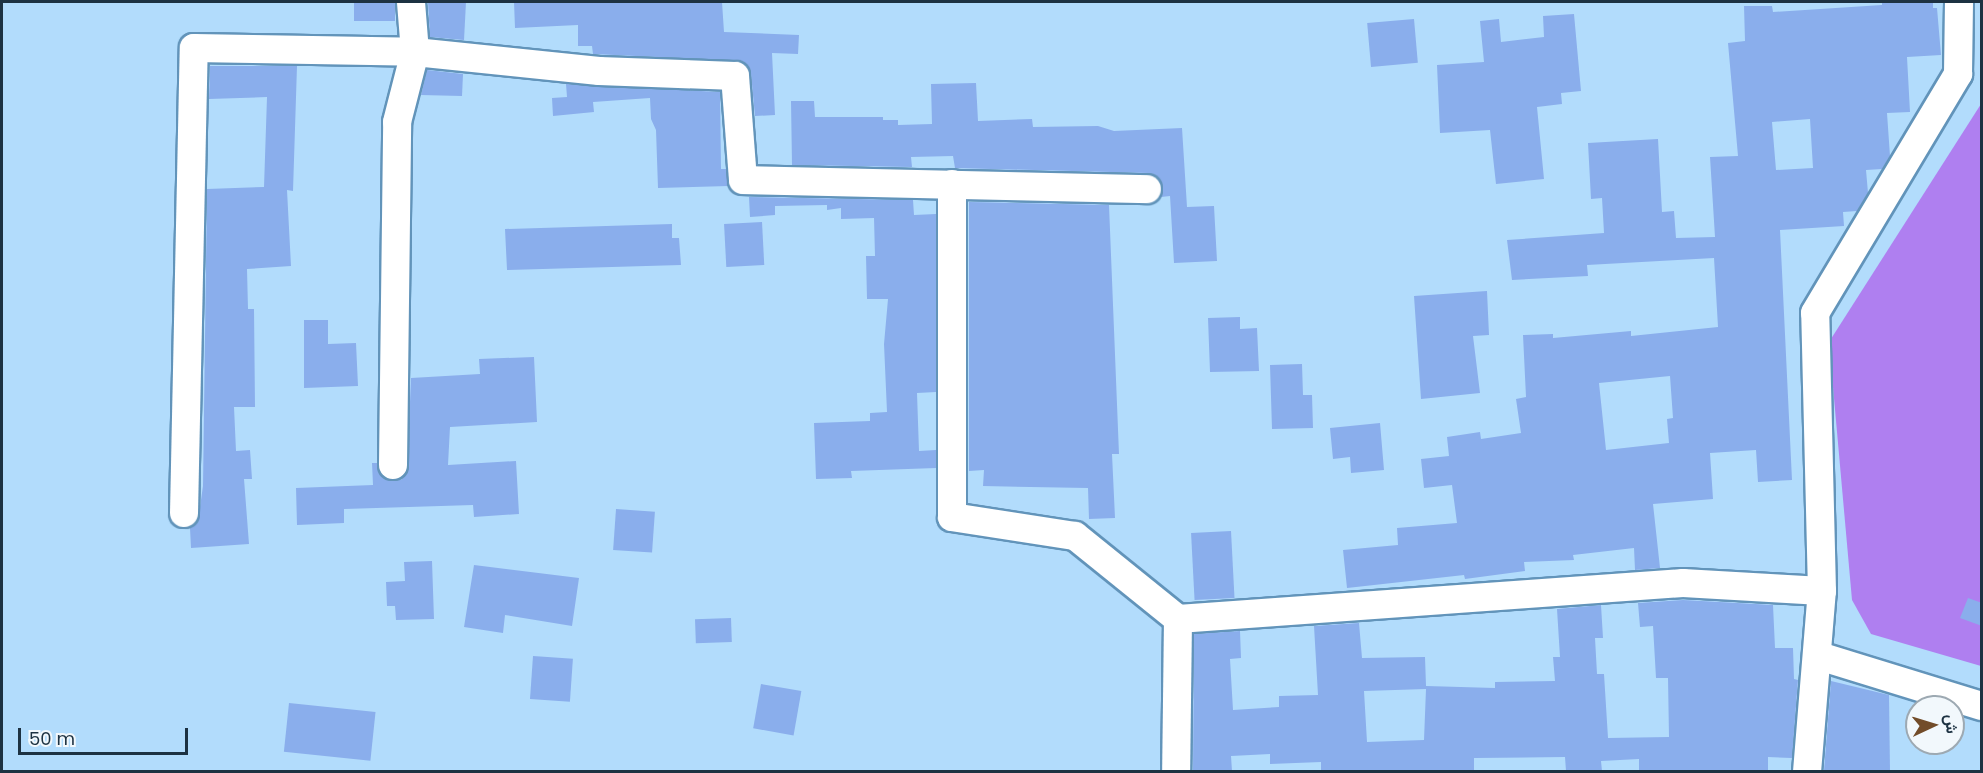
<!DOCTYPE html>
<meta charset="utf-8">
<style>
body{margin:0}
#map{position:relative;width:1983px;height:773px;overflow:hidden;background:#b2dcfc;font-family:Poppins,Vazirmatn,sans-serif}
div>[style]{position:absolute}
[style*='--x']{left:calc(var(--x)*1px);top:calc(var(--y)*1px);width:calc(var(--w)*1px);rotate:calc(var(--a)*1deg)}
.forest>*{inset:0;background:#af7ff0}
.building>*{inset:0;background:#8aaeec;transform-origin:0 0}
.roads{filter:drop-shadow(2px 0 #6294ba) drop-shadow(-2px 0 #6294ba) drop-shadow(0 2px #6294ba) drop-shadow(0 -2px #6294ba)}
.minor>*{height:28px;margin:-14px;padding:0 14px;transform-origin:14px;border-radius:14px;background:#fff}
span{translate:-50% -50%;white-space:nowrap;text-align:center;line-height:1.15;-webkit-text-stroke:4.5px #f2f8fc;paint-order:stroke}
.frame{position:absolute;inset:0;border:3px solid #1d3242;pointer-events:none}
.north{position:absolute;left:1905px;top:695px;width:60px;height:60px;box-sizing:border-box;background:#f2f8fc;border:2px solid #9da9b2;border-radius:50%;rotate:86deg;font-size:16px;font-weight:700;line-height:24px;text-align:center;color:#1d3242}
.north::after{content:'';display:block;margin:auto;width:21px;height:27px;background:#724c29;clip-path:polygon(50% 0,100% 100%,50% 72%,0 100%)}
.scale{position:absolute;left:18px;top:728px;width:170px;height:27px;box-sizing:border-box;border:3px solid #1d3242;border-top:0;padding-left:8px;font-size:18px;line-height:21px;white-space:nowrap;color:#1d3242;-webkit-text-stroke:4px #f2f8fc;paint-order:stroke}
</style>
<div id="map">
<div class="forest">
<div style="clip-path:polygon(1981px 104px,1981px 666px,1871px 634px,1852px 600px,1829px 342px)"></div>
</div>
<div class="building">
<div style="left:354px;top:2px;width:41px;height:19px"></div>
<div style="clip-path:polygon(428px 2px,466px 2px,464px 40px,430px 37px)"></div>
<div style="clip-path:polygon(514px 2px,722px 2px,724px 32px,799px 35px,798px 54px,772px 53px,775px 115px,755px 116px,751px 74px,743px 61px,593px 54px,592px 46px,578px 46px,578px 25px,515px 28px)"></div>
<div style="clip-path:polygon(evenodd,1882px 2px,1933px 2px,1933px 8px,1937px 8px,1941px 55px,1907px 57px,1910px 112px,1887px 113px,1890px 156px,1882px 169px,1866px 170px,1868px 193px,1857px 211px,1843px 212px,1844px 226px,1780px 230px,1792px 480px,1758px 482px,1756px 450px,1710px 453px,1713px 499px,1653px 504px,1660px 568px,1635px 570px,1634px 548px,1573px 555px,1574px 560px,1524px 562px,1525px 571px,1465px 579px,1464px 575px,1347px 588px,1343px 550px,1398px 545px,1397px 528px,1457px 523px,1452px 485px,1424px 488px,1421px 459px,1449px 456px,1447px 437px,1480px 432px,1481px 439px,1521px 433px,1516px 399px,1526px 397px,1523px 335px,1553px 334px,1553px 338px,1631px 331px,1631px 336px,1718px 327px,1714px 258px,1587px 265px,1588px 276px,1512px 280px,1507px 240px,1604px 233px,1602px 198px,1591px 199px,1588px 143px,1658px 139px,1662px 212px,1674px 211px,1676px 238px,1715px 237px,1710px 157px,1738px 156px,1728px 43px,1745px 41px,1744px 6px,1772px 6px,1773px 12px,1882px 5px,1882px 2px,1810px 119px,1813px 168px,1776px 170px,1772px 122px,1810px 119px,1882px 2px,1670px 376px,1673px 418px,1667px 419px,1669px 443px,1606px 450px,1599px 383px,1670px 376px)"></div>
<div style="clip-path:polygon(1574px 14px,1581px 91px,1561px 93px,1562px 104px,1537px 107px,1544px 179px,1496px 184px,1490px 130px,1440px 133px,1437px 65px,1484px 62px,1480px 21px,1499px 19px,1501px 42px,1544px 37px,1543px 16px)"></div>
<div style="left:1414px;top:19px;width:44px;height:47px;rotate:85deg"></div>
<div style="clip-path:polygon(210px 66px,297px 66px,293px 191px,287px 190px,291px 266px,247px 269px,248px 309px,254px 309px,255px 407px,234px 407px,236px 451px,250px 450px,252px 479px,244px 479px,249px 544px,191px 548px,190px 528px,198px 521px,203px 486px,207px 189px,264px 187px,267px 97px,209px 99px)"></div>
<div style="clip-path:polygon(427px 70px,463px 74px,462px 96px,421px 95px)"></div>
<div style="clip-path:polygon(976px 83px,978px 121px,1032px 119px,1033px 127px,1098px 126px,1114px 131px,1182px 128px,1187px 207px,1214px 206px,1217px 261px,1174px 263px,1170px 196px,1161px 197px,1161px 181px,1148px 173px,955px 168px,953px 156px,911px 157px,912px 167px,792px 165px,791px 101px,814px 101px,815px 117px,883px 117px,883px 120px,898px 120px,898px 125px,932px 124px,931px 84px)"></div>
<div style="clip-path:polygon(566px 84px,720px 92px,721px 169px,726px 169px,728px 186px,658px 188px,656px 130px,651px 119px,650px 98px,593px 102px,594px 112px,553px 116px,552px 98px,567px 97px)"></div>
<div style="clip-path:polygon(749px 197px,913px 200px,914px 215px,936px 214px,936px 392px,917px 393px,919px 451px,936px 450px,936px 468px,851px 471px,852px 478px,816px 479px,814px 423px,870px 421px,870px 413px,887px 412px,884px 344px,888px 299px,867px 299px,866px 256px,875px 256px,874px 218px,841px 219px,841px 208px,827px 210px,827px 205px,775px 206px,775px 215px,750px 217px)"></div>
<div style="clip-path:polygon(969px 202px,1109px 205px,1119px 454px,1112px 454px,1115px 518px,1089px 519px,1088px 488px,983px 486px,984px 470px,969px 471px)"></div>
<div style="left:762px;top:222px;width:43px;height:38px;rotate:87deg"></div>
<div style="clip-path:polygon(672px 224px,672px 238px,679px 238px,681px 265px,507px 270px,505px 229px)"></div>
<div style="clip-path:polygon(1487px 291px,1489px 335px,1473px 336px,1480px 393px,1421px 399px,1414px 296px)"></div>
<div style="clip-path:polygon(1240px 317px,1240px 329px,1257px 328px,1259px 371px,1210px 372px,1208px 318px)"></div>
<div style="clip-path:polygon(304px 320px,328px 320px,328px 344px,356px 343px,358px 386px,304px 388px)"></div>
<div style="clip-path:polygon(534px 357px,537px 422px,450px 427px,448px 465px,516px 461px,519px 514px,474px 517px,473px 505px,344px 509px,344px 523px,297px 525px,296px 488px,373px 485px,372px 463px,377px 463px,385px 479px,401px 480px,407px 474px,411px 378px,480px 374px,479px 359px)"></div>
<div style="clip-path:polygon(1302px 364px,1303px 395px,1312px 395px,1313px 428px,1272px 429px,1270px 365px)"></div>
<div style="clip-path:polygon(1380px 423px,1384px 470px,1351px 473px,1350px 457px,1333px 459px,1330px 428px)"></div>
<div style="left:616px;top:509px;width:39px;height:41px;rotate:4deg"></div>
<div style="left:1231px;top:531px;width:67px;height:40px;rotate:87deg"></div>
<div style="clip-path:polygon(432px 561px,434px 619px,396px 620px,395px 606px,387px 606px,386px 582px,405px 581px,404px 562px)"></div>
<div style="clip-path:polygon(474px 565px,579px 578px,572px 626px,505px 615px,503px 633px,464px 627px)"></div>
<div style="clip-path:polygon(1968px 598px,1982px 603px,1982px 626px,1960px 618px)"></div>
<div style="clip-path:polygon(evenodd,1683px 600px,1773px 605px,1775px 648px,1793px 648px,1794px 679px,1798px 680px,1792px 758px,1768px 757px,1768px 771px,1639px 771px,1639px 759px,1601px 761px,1602px 771px,1566px 771px,1565px 757px,1474px 758px,1474px 771px,1321px 771px,1321px 762px,1270px 764px,1270px 754px,1231px 756px,1232px 771px,1193px 771px,1194px 634px,1240px 631px,1241px 658px,1230px 659px,1233px 710px,1279px 707px,1279px 696px,1318px 695px,1314px 626px,1359px 623px,1362px 658px,1425px 657px,1426px 686px,1495px 688px,1495px 682px,1555px 681px,1553px 657px,1560px 657px,1557px 609px,1601px 605px,1603px 638px,1595px 638px,1597px 674px,1604px 674px,1608px 738px,1669px 737px,1668px 678px,1656px 678px,1653px 626px,1640px 627px,1638px 603px,1683px 600px,1426px 689px,1424px 740px,1367px 742px,1364px 691px,1426px 689px)"></div>
<div style="left:731px;top:618px;width:24px;height:36px;rotate:88deg"></div>
<div style="left:533px;top:656px;width:40px;height:43px;rotate:4deg"></div>
<div style="clip-path:polygon(1831px 681px,1889px 695px,1890px 771px,1824px 771px)"></div>
<div style="left:761px;top:684px;width:41px;height:45px;rotate:10deg"></div>
<div style="left:289px;top:703px;width:87px;height:49px;rotate:6deg"></div>
</div>
<div class="roads">
<div class="minor">
<div style="--x:952;--y:184;--w:333;--a:90"></div>
<div style="--x:952;--y:517;--w:124;--a:8.8"></div>
<div style="--x:1075;--y:536;--w:132;--a:38.9"></div>
<div style="--x:1178;--y:619;--w:153;--a:90.7"></div>
<div style="--x:393;--y:465;--w:343;--a:-89.3"></div>
<div style="--x:397;--y:122;--w:72;--a:-75.6"></div>
<div style="--x:415;--y:52;--w:50;--a:-94.6"></div>
<div style="--x:184;--y:513;--w:465;--a:-88.8"></div>
<div style="--x:194;--y:48;--w:221;--a:1"></div>
<div style="--x:415;--y:52;--w:185;--a:5.9"></div>
<div style="--x:599;--y:71;--w:136;--a:2.1"></div>
<div style="--x:735;--y:76;--w:104;--a:85.6"></div>
<div style="--x:743;--y:180;--w:404;--a:1.3"></div>
<div style="--x:1178;--y:619;--w:506;--a:-4.08"></div>
<div style="--x:1683;--y:583;--w:139;--a:3.3"></div>
<div style="--x:1819;--y:656;--w:170;--a:17.1"></div>
<div style="--x:1807;--y:772;--w:182;--a:-85.3"></div>
<div style="--x:1822;--y:591;--w:278;--a:-91.4"></div>
<div style="--x:1815;--y:313;--w:279;--a:-59.1"></div>
<div style="--x:1958;--y:74;--w:72;--a:-89.2"></div>
</div>
</div>
<div class="frame"></div>
<div class="north">ش</div>
<div class="scale">50 m</div>
</div>
